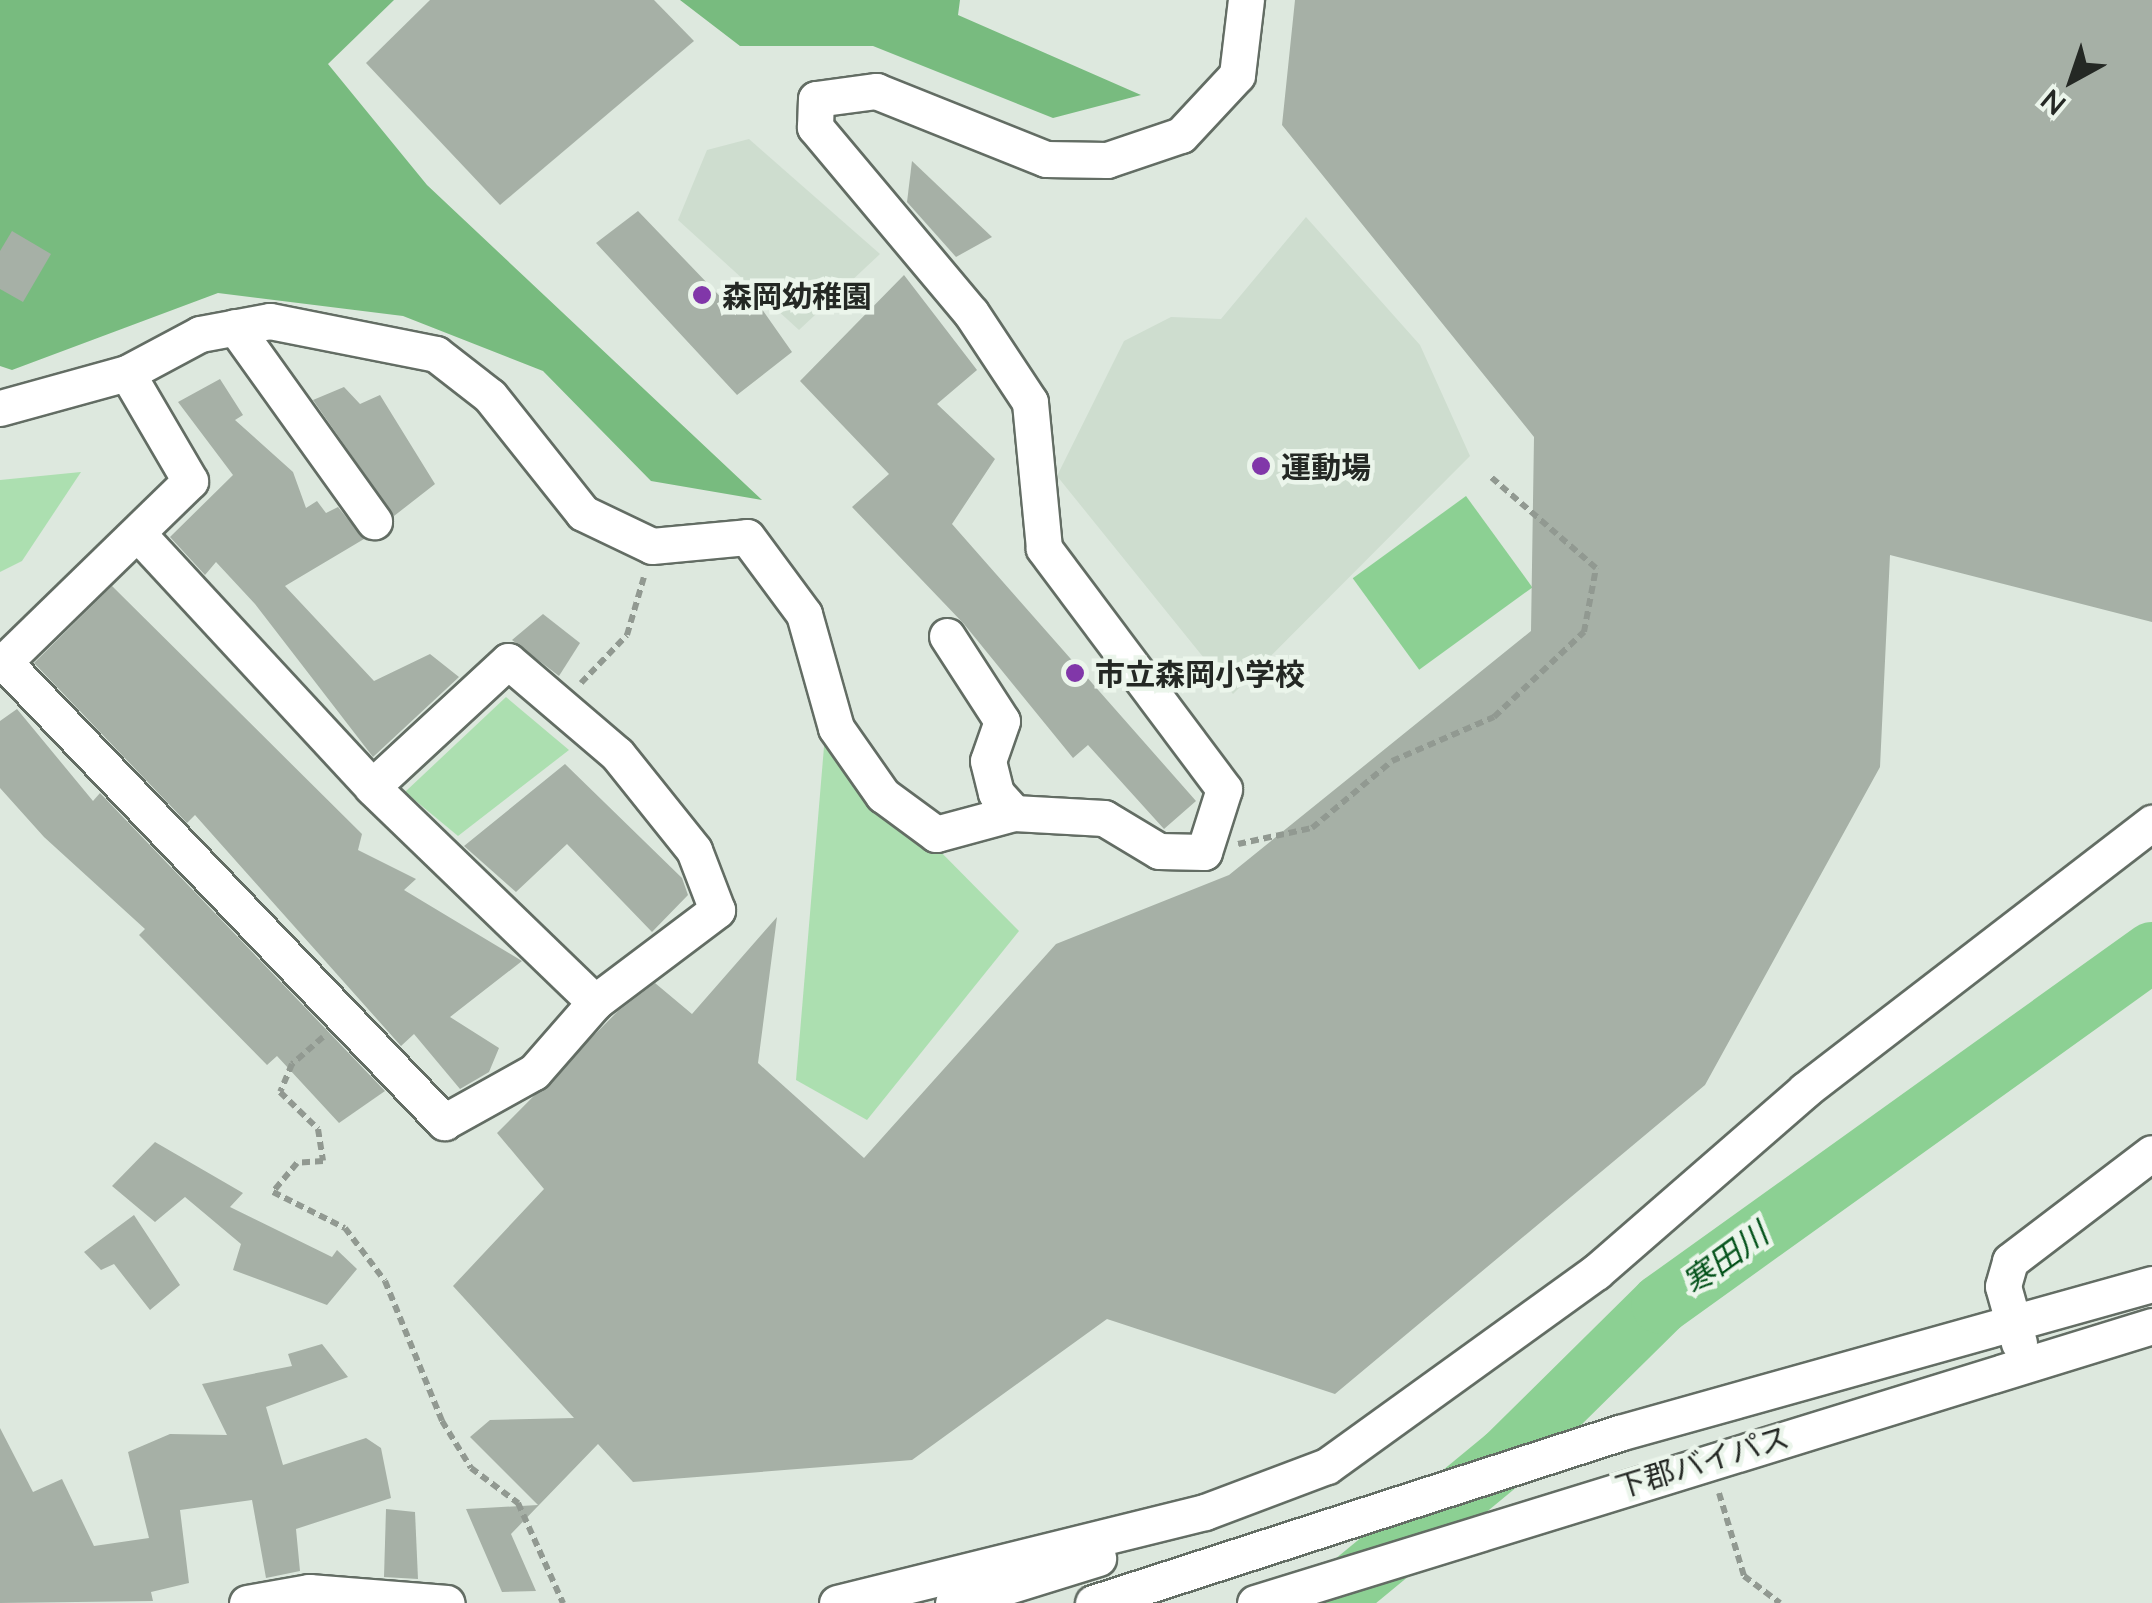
<!DOCTYPE html>
<meta charset="utf-8">
<style>
body{margin:0}
#map{position:relative;width:2152px;height:1603px;overflow:hidden;background:#dde8de;font-family:Lato,"Noto Sans JP",sans-serif}
div>[style]{position:absolute}
[style*='--x']{left:calc(var(--x)*1px);top:calc(var(--y)*1px);width:calc(var(--w)*1px);rotate:calc(var(--a)*1deg)}
.built>*{inset:0;background:#ceddcf}
.green>*{inset:0;background:#acdfb0}
.forest>*{inset:0;background:#78bb7f}
.water>*{inset:0;background:#8cd093;transform-origin:0 0}
.river>*{height:60px;margin:-30px;padding:0 30px;transform-origin:30px;border-radius:30px;background:#8cd093}
.building>*{inset:0;background:#a6b0a6}
.path>*{height:6px;margin-top:-3px;transform-origin:0;background:repeating-linear-gradient(90deg,#919991 0 8px,transparent 0 13px)}
.roads{filter:drop-shadow(2px 0 #636d64) drop-shadow(-2px 0 #636d64) drop-shadow(0 2px #636d64) drop-shadow(0 -2px #636d64)}
.minor>*{height:35px;margin:-17.5px;padding:0 17.5px;transform-origin:17.5px;border-radius:17.5px;background:#fff}
.dots>*{width:28px;height:28px;translate:-50% -50%;box-sizing:border-box;border:5px solid #ebf5eb;border-radius:50%}
span{translate:-50% -50%;white-space:nowrap;text-align:center;line-height:1.15;-webkit-text-stroke:9px #ebf5eb;paint-order:stroke}
.poi-label{font-size:30px;color:#242824;font-weight:700}
.left{translate:0 -50%;text-align:left}
.street-label{font-size:30px;color:#242824}
.water-label{font-size:32px;color:#025119;font-style:italic}
.north{position:absolute;left:2022px;top:30px;width:100px;height:100px;-webkit-text-stroke:8px #ebf5eb;paint-order:stroke;rotate:220deg;font-size:28px;font-weight:700;line-height:40px;text-align:center;color:#242824}
.north::after{content:'';display:block;margin:auto;width:35px;height:45px;background:#242824;clip-path:polygon(50% 0,100% 100%,50% 72%,0 100%)}
</style>
<div id="map">
<div class="built">
<div style="clip-path:polygon(749px 139px,880px 254px,799px 330px,678px 220px,707px 150px)"></div>
<div style="clip-path:polygon(1306px 217px,1420px 345px,1470px 456px,1233px 694px,1057px 476px,1124px 341px,1171px 317px,1221px 319px)"></div>
</div>
<div class="green">
<div style="clip-path:polygon(81px 472px,22px 561px,0 572px,0 480px)"></div>
<div style="clip-path:polygon(506px 697px,569px 750px,458px 836px,405px 792px)"></div>
<div style="clip-path:polygon(825px 735px,1019px 931px,867px 1120px,796px 1080px)"></div>
</div>
<div class="forest">
<div style="clip-path:polygon(0 0,394px 0,328px 64px,427px 185px,762px 500px,651px 481px,543px 371px,403px 316px,218px 293px,12px 370px,0 366px)"></div>
<div style="clip-path:polygon(680px 0,960px 0,958px 15px,1141px 95px,1053px 118px,873px 46px,740px 46px)"></div>
</div>
<div class="water">
<div style="left:1466px;top:496px;width:113px;height:140px;rotate:54deg"></div>
</div>
<div class="river">
<div style="--x:1329;--y:1603;--w:228;--a:-39.5"></div>
<div style="--x:1505;--y:1458;--w:219;--a:-44.6"></div>
<div style="--x:1661;--y:1304;--w:604;--a:-35.64"></div>
</div>
<div class="building">
<div style="clip-path:polygon(430px 0,654px 0,694px 41px,500px 205px,366px 63px)"></div>
<div style="clip-path:polygon(1295px 0,2152px 0,2152px 622px,1890px 555px,1880px 767px,1705px 1085px,1335px 1394px,1107px 1319px,912px 1460px,633px 1482px,598px 1444px,511px 1534px,536px 1591px,502px 1592px,466px 1509px,538px 1505px,470px 1437px,490px 1420px,574px 1418px,453px 1286px,544px 1189px,497px 1133px,618px 1011px,655px 983px,692px 1014px,777px 917px,758px 1063px,864px 1158px,1056px 944px,1229px 875px,1531px 631px,1534px 437px,1282px 125px)"></div>
<div style="clip-path:polygon(912px 161px,992px 237px,956px 257px,907px 202px)"></div>
<div style="clip-path:polygon(638px 211px,735px 312px,754px 298px,792px 352px,737px 395px,596px 243px)"></div>
<div style="clip-path:polygon(12px 231px,51px 254px,23px 302px,0 289px,0 251px)"></div>
<div style="clip-path:polygon(904px 275px,977px 370px,937px 404px,995px 459px,952px 524px,1196px 801px,1164px 829px,1088px 745px,1073px 758px,964px 624px,852px 507px,889px 474px,800px 381px)"></div>
<div style="clip-path:polygon(220px 379px,243px 415px,235px 420px,293px 472px,306px 508px,317px 501px,326px 513px,338px 507px,364px 539px,285px 586px,374px 681px,430px 654px,459px 677px,373px 757px,255px 604px,216px 562px,205px 575px,170px 537px,233px 475px,178px 402px)"></div>
<div style="clip-path:polygon(344px 387px,360px 404px,380px 395px,435px 484px,394px 516px,313px 400px)"></div>
<div style="clip-path:polygon(112px 586px,362px 834px,358px 850px,416px 879px,404px 890px,522px 961px,450px 1017px,499px 1048px,489px 1072px,460px 1089px,414px 1034px,401px 1046px,195px 815px,187px 823px,34px 663px)"></div>
<div style="clip-path:polygon(543px 614px,580px 643px,559px 676px,512px 640px)"></div>
<div style="clip-path:polygon(17px 709px,93px 801px,100px 793px,385px 1091px,339px 1123px,277px 1056px,267px 1065px,139px 935px,145px 929px,44px 837px,0 788px,0 721px)"></div>
<div style="clip-path:polygon(565px 764px,682px 878px,688px 895px,652px 932px,567px 844px,516px 892px,464px 846px)"></div>
<div style="clip-path:polygon(155px 1142px,243px 1193px,230px 1207px,332px 1257px,337px 1250px,357px 1269px,327px 1305px,233px 1270px,241px 1244px,185px 1197px,155px 1222px,112px 1186px)"></div>
<div style="clip-path:polygon(134px 1215px,180px 1285px,150px 1310px,114px 1264px,101px 1270px,84px 1252px)"></div>
<div style="clip-path:polygon(322px 1344px,348px 1377px,266px 1407px,283px 1465px,366px 1438px,381px 1448px,391px 1498px,296px 1529px,300px 1571px,266px 1578px,252px 1500px,180px 1510px,189px 1583px,151px 1592px,153px 1601px,0 1603px,0 1428px,33px 1492px,62px 1479px,94px 1546px,149px 1538px,128px 1452px,170px 1434px,227px 1435px,202px 1384px,292px 1366px,288px 1354px)"></div>
<div style="clip-path:polygon(386px 1509px,415px 1512px,418px 1579px,384px 1577px)"></div>
</div>
<div class="path">
<div style="--x:581;--y:683;--w:66;--a:-46.2"></div>
<div style="--x:627;--y:635;--w:60;--a:-73.7"></div>
<div style="--x:1238;--y:844;--w:76;--a:-12.2"></div>
<div style="--x:1312;--y:828;--w:104;--a:-39.9"></div>
<div style="--x:1392;--y:761;--w:111;--a:-23.3"></div>
<div style="--x:1494;--y:717;--w:124;--a:-43.4"></div>
<div style="--x:1584;--y:632;--w:65;--a:-79.4"></div>
<div style="--x:1596;--y:568;--w:139;--a:-139.1"></div>
<div style="--x:323;--y:1037;--w:41;--a:138.9"></div>
<div style="--x:292;--y:1064;--w:30;--a:113"></div>
<div style="--x:280;--y:1092;--w:53;--a:44.2"></div>
<div style="--x:318;--y:1129;--w:32;--a:81"></div>
<div style="--x:323;--y:1161;--w:26;--a:176"></div>
<div style="--x:297;--y:1163;--w:38;--a:130"></div>
<div style="--x:273;--y:1192;--w:80;--a:26.6"></div>
<div style="--x:345;--y:1228;--w:66;--a:53"></div>
<div style="--x:385;--y:1281;--w:151;--a:67.8"></div>
<div style="--x:442;--y:1421;--w:55;--a:58.3"></div>
<div style="--x:471;--y:1468;--w:59;--a:36.7"></div>
<div style="--x:518;--y:1503;--w:110;--a:65.8"></div>
<div style="--x:1719;--y:1493;--w:87;--a:73.2"></div>
<div style="--x:1744;--y:1576;--w:45;--a:36.9"></div>
</div>
<div class="roads">
<div class="minor">
<div style="--x:235;--y:327;--w:239;--a:54.4"></div>
<div style="--x:127;--y:373;--w:125;--a:59.7"></div>
<div style="--x:190;--y:481;--w:260;--a:135.8"></div>
<div style="--x:4;--y:662;--w:637;--a:46.27"></div>
<div style="--x:444;--y:1122;--w:103;--a:-29.1"></div>
<div style="--x:534;--y:1072;--w:93;--a:-48.9"></div>
<div style="--x:595;--y:1002;--w:153;--a:-37"></div>
<div style="--x:717;--y:910;--w:64;--a:-111"></div>
<div style="--x:694;--y:850;--w:123;--a:-128.7"></div>
<div style="--x:617;--y:754;--w:143;--a:-139.5"></div>
<div style="--x:508;--y:661;--w:185;--a:137.2"></div>
<div style="--x:0;--y:408;--w:132;--a:-15.4"></div>
<div style="--x:127;--y:373;--w:83;--a:-28.1"></div>
<div style="--x:200;--y:334;--w:71;--a:-10.5"></div>
<div style="--x:270;--y:321;--w:169;--a:11.2"></div>
<div style="--x:436;--y:354;--w:68;--a:37.9"></div>
<div style="--x:490;--y:396;--w:149;--a:51.5"></div>
<div style="--x:583;--y:513;--w:76;--a:25.6"></div>
<div style="--x:652;--y:546;--w:95;--a:-5.4"></div>
<div style="--x:747;--y:537;--w:96;--a:53.5"></div>
<div style="--x:804;--y:614;--w:118;--a:74.3"></div>
<div style="--x:836;--y:728;--w:82;--a:55"></div>
<div style="--x:883;--y:795;--w:66;--a:36.3"></div>
<div style="--x:936;--y:834;--w:81;--a:-15.1"></div>
<div style="--x:1014;--y:813;--w:90;--a:3.2"></div>
<div style="--x:1104;--y:818;--w:64;--a:31"></div>
<div style="--x:1159;--y:851;--w:45;--a:1.3"></div>
<div style="--x:1204;--y:852;--w:66;--a:-72.4"></div>
<div style="--x:1224;--y:789;--w:301;--a:-126.8"></div>
<div style="--x:1044;--y:548;--w:147;--a:-95.5"></div>
<div style="--x:1030;--y:402;--w:107;--a:-123.5"></div>
<div style="--x:971;--y:313;--w:243;--a:-130"></div>
<div style="--x:815;--y:127;--w:28;--a:-88"></div>
<div style="--x:816;--y:99;--w:61;--a:-7.6"></div>
<div style="--x:876;--y:91;--w:183;--a:21.8"></div>
<div style="--x:1046;--y:159;--w:61;--a:0.9"></div>
<div style="--x:1107;--y:160;--w:78;--a:-18.7"></div>
<div style="--x:1181;--y:135;--w:82;--a:-47"></div>
<div style="--x:1237;--y:75;--w:76;--a:-83.2"></div>
<div style="--x:138;--y:534;--w:345;--a:47.2"></div>
<div style="--x:372;--y:787;--w:310;--a:44"></div>
<div style="--x:947;--y:636;--w:101;--a:57.1"></div>
<div style="--x:1002;--y:721;--w:42;--a:109.3"></div>
<div style="--x:988;--y:761;--w:33;--a:76"></div>
<div style="--x:996;--y:793;--w:27;--a:48"></div>
<div style="--x:2019;--y:1343;--w:59;--a:-105.7"></div>
<div style="--x:2003;--y:1286;--w:26;--a:-74"></div>
<div style="--x:2010;--y:1261;--w:178;--a:-37.3"></div>
<div style="--x:247;--y:1603;--w:63;--a:-10.1"></div>
<div style="--x:309;--y:1592;--w:138;--a:4.6"></div>
<div style="--x:837;--y:1603;--w:379;--a:-13.9"></div>
<div style="--x:1205;--y:1512;--w:130;--a:-20.7"></div>
<div style="--x:1327;--y:1466;--w:332;--a:-35.8"></div>
<div style="--x:1596;--y:1272;--w:277;--a:-41"></div>
<div style="--x:1805;--y:1090;--w:438;--a:-37.6"></div>
<div style="--x:953;--y:1603;--w:152;--a:-17.2"></div>
<div style="--x:1093;--y:1603;--w:553;--a:-17.91"></div>
<div style="--x:1619;--y:1433;--w:553;--a:-15.62"></div>
<div style="--x:1255;--y:1603;--w:939;--a:-17.16"></div>
</div>
</div>
<div class="dots">
<div style="left:702px;top:295px;background:#8137a9"></div>
<div style="left:1261px;top:466px;background:#8137a9"></div>
<div style="left:1075px;top:673px;background:#8137a9"></div>
</div>
<div class="poi-label">
<span class="left" style="left:722px;top:295px">森岡幼稚園</span>
<span class="left" style="left:1281px;top:466px">運動場</span>
<span class="left" style="left:1095px;top:673px">市立森岡小学校</span>
</div>
<div class="street-label">
<span style="left:1702px;top:1461px;rotate:-17deg">下郡バイパス</span>
</div>
<div class="water-label">
<span style="left:1725px;top:1258px;rotate:-36deg">寒田川</span>
</div>
<div class="north">N</div>
</div>
